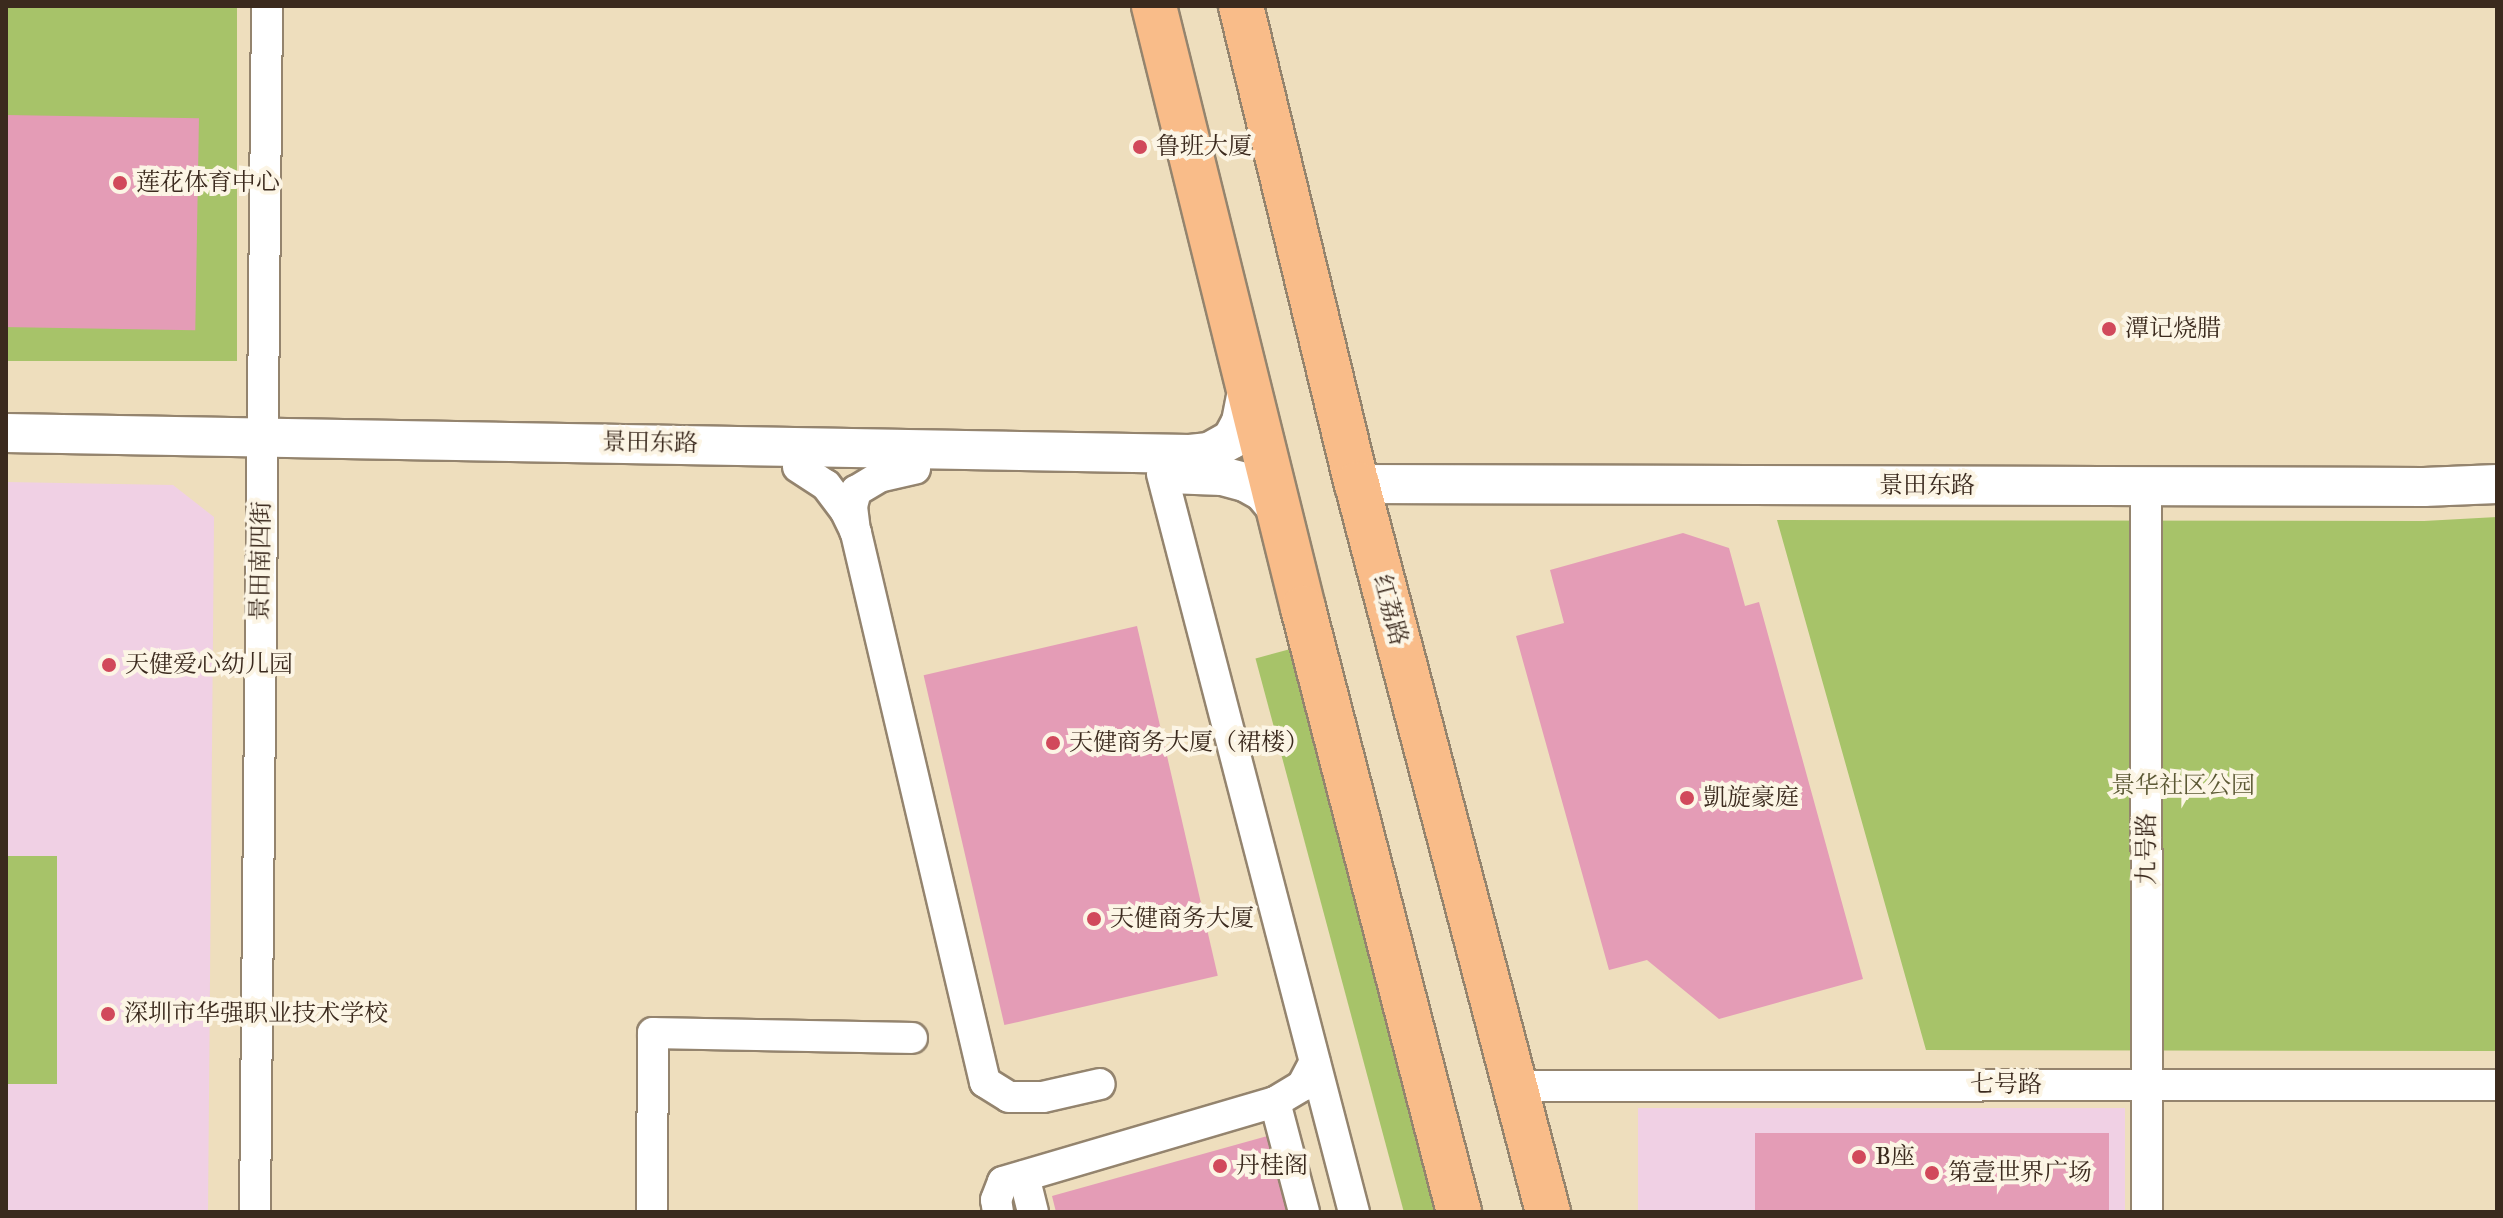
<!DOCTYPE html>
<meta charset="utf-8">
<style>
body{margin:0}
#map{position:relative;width:2503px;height:1218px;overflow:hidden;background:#eedebd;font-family:"IM FELL Great Primer","Noto Serif SC",serif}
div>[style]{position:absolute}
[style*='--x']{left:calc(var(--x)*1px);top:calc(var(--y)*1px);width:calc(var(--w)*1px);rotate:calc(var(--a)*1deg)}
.built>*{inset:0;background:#f0d0e4;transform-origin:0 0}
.green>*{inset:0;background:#a7c369;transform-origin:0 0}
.building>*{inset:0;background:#e49cb6;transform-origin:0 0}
.roads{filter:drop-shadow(2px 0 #94846e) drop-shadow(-2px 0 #94846e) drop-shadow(0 2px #94846e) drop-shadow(0 -2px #94846e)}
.minor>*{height:30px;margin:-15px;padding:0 15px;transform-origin:15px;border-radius:15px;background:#fff}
.tertiary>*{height:38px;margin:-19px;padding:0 19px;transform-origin:19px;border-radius:19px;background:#fff}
.primary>*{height:44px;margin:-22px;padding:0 22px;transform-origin:22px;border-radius:22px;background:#f9bc89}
.dots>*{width:22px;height:22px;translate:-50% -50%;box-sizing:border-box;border:4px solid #fcf5e5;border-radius:50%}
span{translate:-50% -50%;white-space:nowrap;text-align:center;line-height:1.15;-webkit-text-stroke:8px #fcf5e5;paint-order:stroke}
.poi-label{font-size:24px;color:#3b2a1e}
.left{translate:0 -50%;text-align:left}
.street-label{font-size:24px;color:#3b2a1e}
.park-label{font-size:24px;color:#5b5834}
.frame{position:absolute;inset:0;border:8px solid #3b2a1e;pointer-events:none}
</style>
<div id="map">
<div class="built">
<div style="clip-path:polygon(6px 482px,173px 485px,214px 517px,208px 1212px,6px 1212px)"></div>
<div style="left:2125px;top:1108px;width:104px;height:487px;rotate:90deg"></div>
</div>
<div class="green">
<div style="left:6px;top:6px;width:231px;height:355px"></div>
<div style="clip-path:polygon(2497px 517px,2497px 1051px,1926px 1050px,1777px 520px,2424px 521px)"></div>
<div style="left:1298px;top:647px;width:584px;height:44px;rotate:75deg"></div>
<div style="left:6px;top:856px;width:51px;height:228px"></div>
</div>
<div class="building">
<div style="left:6px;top:115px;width:193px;height:212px;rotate:1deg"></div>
<div style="clip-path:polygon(1683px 533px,1729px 548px,1745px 606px,1759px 602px,1863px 979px,1719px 1019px,1647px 960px,1609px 970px,1516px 636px,1564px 623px,1550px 570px)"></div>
<div style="left:1137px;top:626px;width:359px;height:219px;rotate:77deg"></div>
<div style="left:1755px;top:1133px;width:354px;height:79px"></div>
<div style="clip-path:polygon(1271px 1135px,1292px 1212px,1056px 1212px,1052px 1196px)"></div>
</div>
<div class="roads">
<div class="minor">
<div style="--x:798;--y:467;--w:33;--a:33"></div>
<div style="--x:826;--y:485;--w:31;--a:53"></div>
<div style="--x:845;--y:510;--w:25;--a:64"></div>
<div style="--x:856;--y:533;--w:564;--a:76.78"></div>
<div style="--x:985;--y:1082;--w:28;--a:32"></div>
<div style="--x:1009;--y:1097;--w:34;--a:0"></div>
<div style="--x:1043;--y:1097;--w:58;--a:-12.8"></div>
<div style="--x:1162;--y:474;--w:763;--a:75.42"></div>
<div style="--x:2146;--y:486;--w:726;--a:89.92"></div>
<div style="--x:855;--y:531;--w:25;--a:-97"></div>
<div style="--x:852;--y:506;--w:16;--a:-75"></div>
<div style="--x:856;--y:491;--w:27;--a:-31"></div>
<div style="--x:879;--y:477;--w:37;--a:-13"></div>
<div style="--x:1515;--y:1086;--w:982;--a:-0.06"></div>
<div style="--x:1275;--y:1102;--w:114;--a:75.2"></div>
<div style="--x:1024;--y:1176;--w:37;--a:76"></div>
<div style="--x:255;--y:1212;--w:1206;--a:-89.43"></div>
<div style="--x:652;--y:1212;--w:179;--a:-89.7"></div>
<div style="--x:653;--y:1033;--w:259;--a:1.1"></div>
<div style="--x:998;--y:1212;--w:12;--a:-99"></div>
<div style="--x:996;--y:1200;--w:19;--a:-69"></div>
<div style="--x:1003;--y:1182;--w:284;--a:-16.4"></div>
<div style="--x:1275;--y:1102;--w:31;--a:-31"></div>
<div style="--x:1302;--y:1086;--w:27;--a:-62"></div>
</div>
<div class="tertiary">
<div style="--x:6;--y:433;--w:1184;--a:1.02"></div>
<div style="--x:1190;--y:454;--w:19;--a:-6"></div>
<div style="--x:1209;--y:452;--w:26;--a:-29"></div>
<div style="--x:1232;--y:439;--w:19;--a:-62"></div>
<div style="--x:1241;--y:422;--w:38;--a:-79"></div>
<div style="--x:1169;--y:474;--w:53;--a:2.2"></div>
<div style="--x:1222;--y:476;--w:24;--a:15"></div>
<div style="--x:1245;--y:482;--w:21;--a:29"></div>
<div style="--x:1263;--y:492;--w:26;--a:50"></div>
<div style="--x:1357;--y:484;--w:1067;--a:0.16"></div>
<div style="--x:2424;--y:487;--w:73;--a:-2.4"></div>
</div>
<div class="primary">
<div style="--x:1154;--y:6;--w:620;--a:76.1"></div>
<div style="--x:1303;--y:608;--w:624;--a:75.52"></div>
<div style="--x:1241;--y:6;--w:492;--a:76.4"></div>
<div style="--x:1357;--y:484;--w:753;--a:75.3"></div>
</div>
</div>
<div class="dots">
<div style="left:1140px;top:147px;background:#d1495b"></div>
<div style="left:120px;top:183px;background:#d1495b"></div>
<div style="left:2109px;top:329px;background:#d1495b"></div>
<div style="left:109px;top:665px;background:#d1495b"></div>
<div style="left:1053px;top:743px;background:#d1495b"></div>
<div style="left:1687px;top:798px;background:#d1495b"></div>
<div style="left:1094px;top:919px;background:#d1495b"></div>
<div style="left:108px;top:1014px;background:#d1495b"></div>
<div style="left:1859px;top:1157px;background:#d1495b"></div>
<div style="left:1220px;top:1166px;background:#d1495b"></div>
<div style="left:1932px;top:1173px;background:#d1495b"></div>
</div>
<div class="poi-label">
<span class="left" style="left:1156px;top:147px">鲁班大厦</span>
<span class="left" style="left:136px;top:183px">莲花体育中心</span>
<span class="left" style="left:2125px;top:329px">潭记烧腊</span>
<span class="left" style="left:125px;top:665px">天健爱心幼儿园</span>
<span class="left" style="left:1069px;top:743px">天健商务大厦（裙楼）</span>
<span class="left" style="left:1703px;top:798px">凱旋豪庭</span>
<span class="left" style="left:1110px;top:919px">天健商务大厦</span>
<span class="left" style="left:124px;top:1014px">深圳市华强职业技术学校</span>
<span class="left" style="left:1875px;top:1157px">B座</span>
<span class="left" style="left:1236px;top:1166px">丹桂阁</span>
<span class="left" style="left:1948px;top:1173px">第壹世界广场</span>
</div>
<div class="street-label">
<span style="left:650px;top:443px;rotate:1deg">景田东路</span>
<span style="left:1927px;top:486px">景田东路</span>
<span style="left:261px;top:561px;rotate:-89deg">景田南四街</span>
<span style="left:1390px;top:610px;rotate:75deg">红荔路</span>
<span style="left:2147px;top:849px;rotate:-90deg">九号路</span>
<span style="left:2006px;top:1085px">七号路</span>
</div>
<div class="park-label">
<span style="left:2183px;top:786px">景华社区公园</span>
</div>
<div class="frame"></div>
</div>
